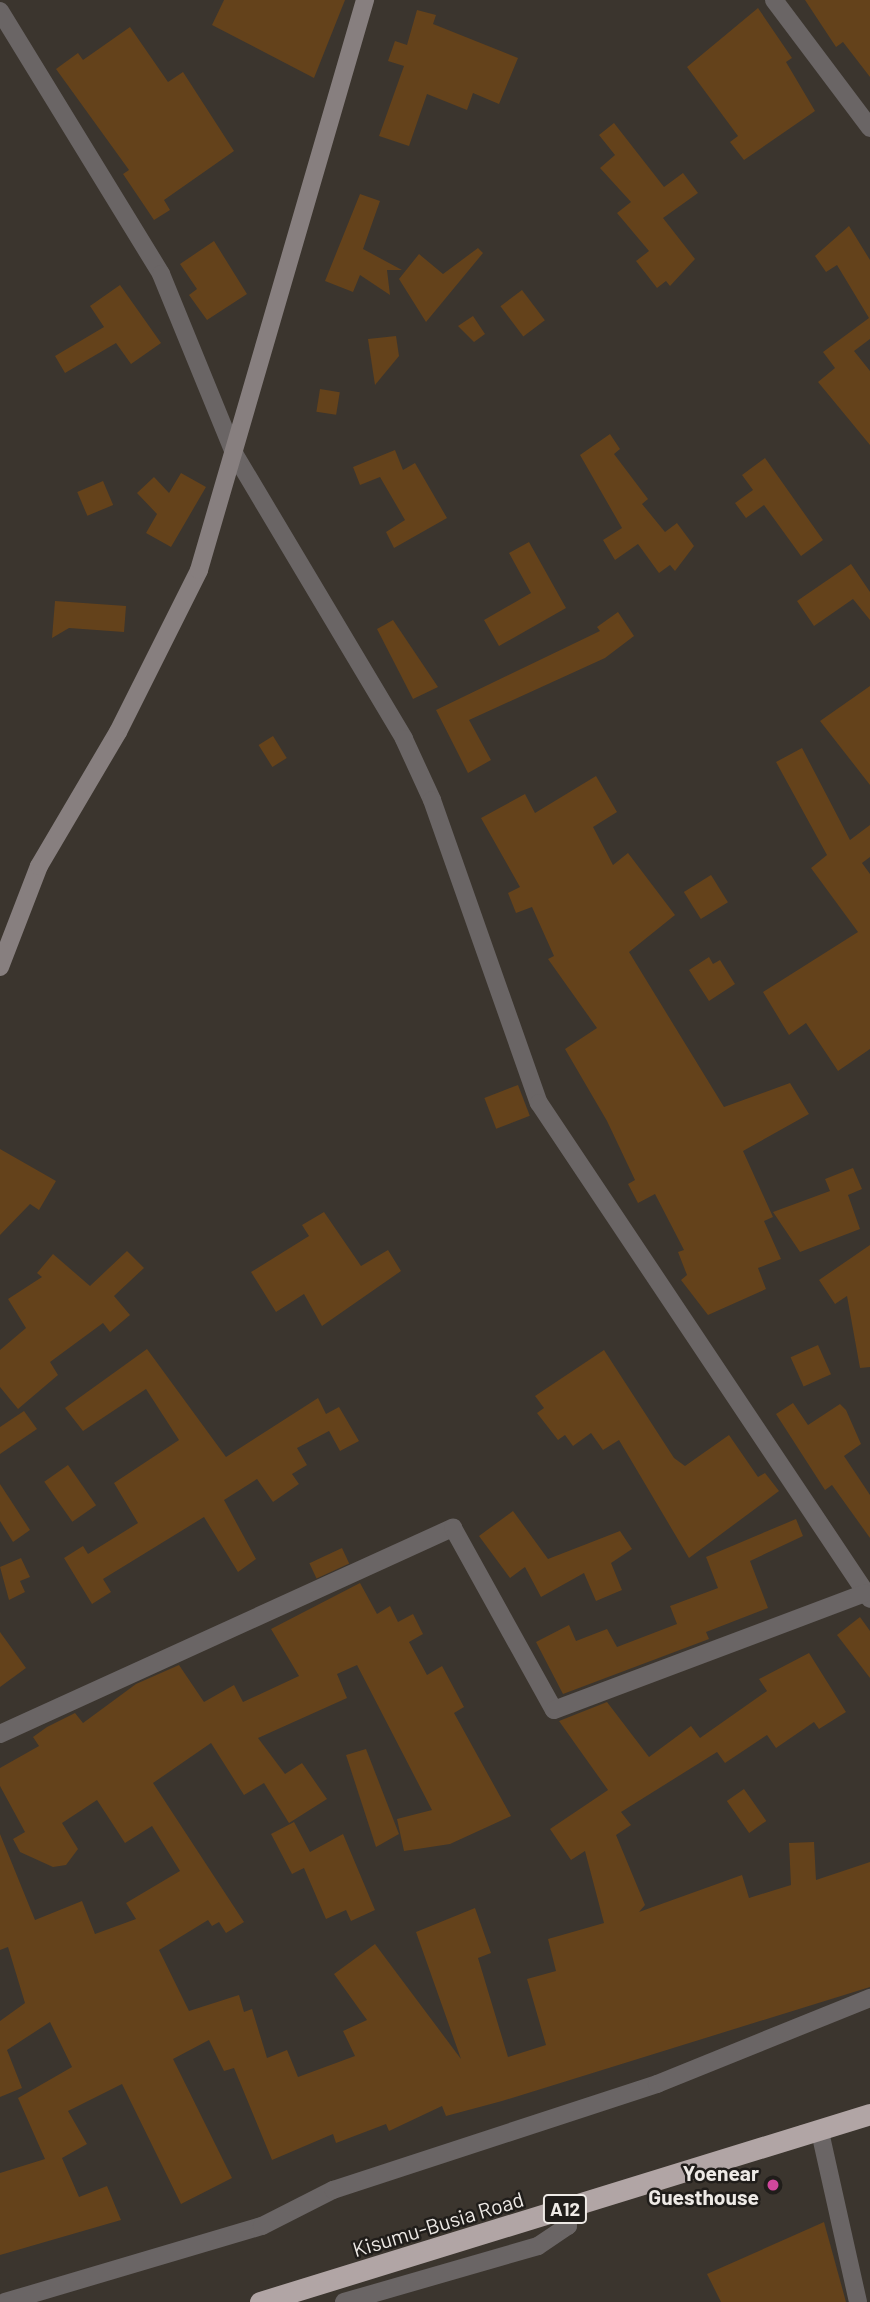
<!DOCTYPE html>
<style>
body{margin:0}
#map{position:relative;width:870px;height:2302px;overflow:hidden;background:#3b352e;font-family:Barlow,sans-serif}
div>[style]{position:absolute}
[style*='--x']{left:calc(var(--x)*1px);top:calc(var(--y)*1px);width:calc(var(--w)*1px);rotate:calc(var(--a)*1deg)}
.building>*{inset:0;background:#64421b;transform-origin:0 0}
.street>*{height:18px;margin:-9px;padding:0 9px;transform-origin:9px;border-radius:9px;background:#6a6565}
.secondary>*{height:18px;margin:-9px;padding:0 9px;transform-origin:9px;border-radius:9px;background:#877f7f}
.highway>*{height:21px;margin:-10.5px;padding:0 10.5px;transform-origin:10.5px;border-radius:10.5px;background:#b1a5a5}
.dots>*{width:19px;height:19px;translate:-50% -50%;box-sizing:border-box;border:4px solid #201d1a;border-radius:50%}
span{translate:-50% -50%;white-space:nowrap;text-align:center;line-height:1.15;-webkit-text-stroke:5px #201d1a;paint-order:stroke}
.shield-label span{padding:2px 5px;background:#201d1a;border:2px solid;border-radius:5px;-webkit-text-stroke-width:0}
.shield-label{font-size:19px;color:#eeeae6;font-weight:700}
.poi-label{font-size:21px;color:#eeeae6;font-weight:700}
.right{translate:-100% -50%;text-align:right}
.street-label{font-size:21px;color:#eeeae6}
</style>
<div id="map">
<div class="building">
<div style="clip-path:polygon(224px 0,345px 0,314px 78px,212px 25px)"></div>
<div style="clip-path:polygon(805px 0,870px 0,870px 77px,843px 42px,836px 47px)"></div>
<div style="clip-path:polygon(758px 8px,792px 58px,786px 62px,815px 111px,744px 160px,730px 142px,738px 136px,687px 67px)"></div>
<div style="clip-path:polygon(417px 10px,436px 15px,433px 24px,518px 58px,499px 104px,473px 93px,467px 110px,427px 94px,409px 146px,379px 136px,404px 66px,388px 61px,395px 41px,407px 45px)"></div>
<div style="clip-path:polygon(130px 27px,168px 82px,183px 72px,234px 151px,164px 200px,170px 210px,154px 220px,123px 174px,129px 170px,56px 69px,78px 53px,83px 60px)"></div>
<div style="clip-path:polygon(614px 123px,664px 187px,683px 173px,698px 193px,663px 218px,695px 259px,670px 286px,666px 281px,657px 288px,636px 261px,649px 251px,617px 213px,631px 202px,600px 168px,615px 155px,599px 135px)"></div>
<div style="clip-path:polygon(360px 194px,380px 201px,363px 249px,402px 270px,387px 270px,390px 295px,360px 275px,353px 292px,325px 281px)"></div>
<div style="clip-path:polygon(849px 226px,870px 260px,870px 339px,854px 351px,870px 371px,870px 445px,818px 382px,835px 368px,823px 352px,869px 318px,837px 265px,826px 272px,815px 256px)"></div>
<div style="clip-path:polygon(214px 241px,247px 294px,207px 320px,189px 295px,197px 289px,180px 264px)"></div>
<div style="clip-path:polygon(478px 248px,483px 253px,426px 322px,399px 279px,419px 254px,443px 274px)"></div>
<div style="clip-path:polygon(120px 285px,161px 343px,131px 364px,116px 343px,65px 373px,55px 356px,104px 327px,90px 306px)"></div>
<div style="left:522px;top:290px;width:38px;height:27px;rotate:53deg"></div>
<div style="clip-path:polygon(473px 316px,485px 334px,474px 342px,458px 326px)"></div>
<div style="clip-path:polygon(396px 336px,399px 356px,375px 385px,368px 339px)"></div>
<div style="left:320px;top:389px;width:20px;height:23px;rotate:9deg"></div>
<div style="clip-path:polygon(610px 434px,620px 449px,614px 454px,648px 499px,642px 504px,665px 532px,677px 523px,694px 546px,675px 571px,670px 565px,659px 573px,638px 544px,615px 560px,603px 540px,622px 528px,580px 455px)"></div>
<div style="clip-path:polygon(395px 450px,403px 470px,415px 463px,447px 518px,394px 548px,386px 532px,405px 520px,380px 477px,360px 485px,353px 467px)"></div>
<div style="clip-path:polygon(765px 458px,823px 540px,801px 556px,764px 505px,746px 518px,735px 503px,753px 490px,742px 475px)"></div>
<div style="clip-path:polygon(181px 473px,206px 487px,171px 547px,146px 533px,157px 514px,137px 493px,154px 477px,169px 493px)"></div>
<div style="left:103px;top:481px;width:26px;height:28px;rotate:67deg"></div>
<div style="clip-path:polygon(529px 542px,566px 608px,499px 646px,484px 620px,531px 593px,509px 553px)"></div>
<div style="clip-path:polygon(851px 564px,870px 592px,870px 620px,853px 599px,814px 626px,797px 601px)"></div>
<div style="clip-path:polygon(55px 601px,126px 606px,124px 632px,69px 628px,52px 638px)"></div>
<div style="clip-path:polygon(618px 612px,634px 636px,605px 658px,469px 720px,491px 760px,468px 773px,436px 710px,600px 631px,597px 627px)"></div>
<div style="clip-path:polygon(393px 620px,438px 687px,413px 699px,377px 629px)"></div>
<div style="clip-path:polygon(870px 686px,870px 785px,820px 721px)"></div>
<div style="left:273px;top:736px;width:26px;height:17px;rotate:58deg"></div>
<div style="clip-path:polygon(802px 748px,850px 840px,870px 825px,870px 857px,862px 863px,870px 874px,870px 1049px,838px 1071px,806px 1023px,789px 1035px,763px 992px,858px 932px,811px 868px,827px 855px,776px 762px)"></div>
<div style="clip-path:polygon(596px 776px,617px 812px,593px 827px,613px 865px,628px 853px,675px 915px,629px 952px,724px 1107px,790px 1083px,809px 1114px,743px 1151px,773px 1217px,764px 1221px,781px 1259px,758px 1268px,766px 1289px,708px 1315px,681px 1280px,687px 1275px,678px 1252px,684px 1250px,655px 1194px,638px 1203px,628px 1184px,635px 1180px,607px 1121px,565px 1049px,597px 1028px,548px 959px,554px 956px,532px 907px,516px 913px,508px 893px,520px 887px,481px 818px,525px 794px,535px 813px)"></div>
<div style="left:711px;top:875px;width:32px;height:32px;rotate:58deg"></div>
<div style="clip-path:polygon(709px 957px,713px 964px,720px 960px,735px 984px,709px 1001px,689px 970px)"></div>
<div style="left:518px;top:1085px;width:33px;height:36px;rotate:69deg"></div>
<div style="clip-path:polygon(0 1149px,56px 1181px,39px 1210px,30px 1204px,0 1235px)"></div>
<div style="clip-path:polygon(853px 1168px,862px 1189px,848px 1195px,860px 1229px,800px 1252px,773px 1212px,830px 1191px,825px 1179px)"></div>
<div style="clip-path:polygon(324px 1212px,361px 1266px,388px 1250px,401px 1271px,322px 1326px,304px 1294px,276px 1312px,251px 1272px,309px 1236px,302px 1225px)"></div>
<div style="clip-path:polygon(870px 1245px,870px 1367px,860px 1368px,847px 1296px,835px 1304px,819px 1280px)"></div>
<div style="clip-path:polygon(127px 1251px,144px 1268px,114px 1296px,130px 1315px,110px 1332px,103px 1323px,50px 1362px,58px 1375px,18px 1409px,0 1387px,0 1350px,26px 1328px,8px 1299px,42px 1277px,37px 1273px,53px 1254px,90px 1286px)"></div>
<div style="left:818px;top:1345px;width:32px;height:30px;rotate:66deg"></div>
<div style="clip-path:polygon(147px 1349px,226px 1457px,318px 1398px,326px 1414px,339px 1407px,359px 1441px,340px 1451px,329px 1431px,297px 1448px,307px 1465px,292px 1474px,299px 1484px,273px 1502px,257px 1479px,224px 1500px,256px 1559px,238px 1572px,204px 1517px,103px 1579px,111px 1592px,92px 1604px,64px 1558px,83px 1546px,88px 1554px,138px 1523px,114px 1483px,179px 1440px,146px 1389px,83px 1431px,65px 1408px)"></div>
<div style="clip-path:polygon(604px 1350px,674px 1458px,685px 1466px,729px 1435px,758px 1477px,765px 1473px,779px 1491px,689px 1558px,619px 1440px,603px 1450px,591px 1433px,573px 1446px,565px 1435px,558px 1440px,537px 1413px,544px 1408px,535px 1396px)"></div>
<div style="clip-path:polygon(793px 1403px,808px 1425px,840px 1404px,846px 1410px,861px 1444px,844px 1456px,870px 1495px,870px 1538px,832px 1485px,825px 1490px,776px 1414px)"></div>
<div style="clip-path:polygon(24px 1411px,37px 1429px,0 1454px,0 1427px)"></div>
<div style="left:68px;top:1465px;width:49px;height:29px;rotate:55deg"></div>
<div style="clip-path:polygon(0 1484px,30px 1530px,13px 1542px,0 1521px)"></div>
<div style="clip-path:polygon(513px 1511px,548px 1559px,620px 1531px,632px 1549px,611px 1563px,622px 1590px,596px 1601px,584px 1573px,541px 1597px,525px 1567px,510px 1578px,479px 1536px)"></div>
<div style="clip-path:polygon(796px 1519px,803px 1536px,750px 1561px,768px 1608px,706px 1632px,709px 1639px,563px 1694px,536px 1642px,569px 1625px,576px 1641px,607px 1629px,617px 1647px,677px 1624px,670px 1606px,718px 1588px,706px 1557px)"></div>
<div style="left:342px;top:1548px;width:17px;height:36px;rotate:65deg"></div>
<div style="clip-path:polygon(21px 1558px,30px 1577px,20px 1581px,25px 1592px,9px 1600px,0 1567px)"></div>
<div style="clip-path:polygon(360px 1583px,377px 1614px,390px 1606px,398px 1622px,413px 1614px,423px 1634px,409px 1642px,427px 1675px,442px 1666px,464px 1707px,454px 1713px,511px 1816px,450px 1844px,404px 1851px,397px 1819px,432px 1810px,357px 1665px,337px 1674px,347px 1698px,258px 1738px,285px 1774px,302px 1763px,327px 1799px,289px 1823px,264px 1783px,244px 1795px,211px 1743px,153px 1783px,244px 1922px,226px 1933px,219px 1922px,212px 1926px,208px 1920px,159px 1950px,189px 2011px,239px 1995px,244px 2012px,252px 2009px,267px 2058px,287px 2050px,298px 2077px,355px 2056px,343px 2031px,367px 2020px,334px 1974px,375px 1944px,461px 2059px,416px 1932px,475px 1908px,491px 1953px,478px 1958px,508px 2057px,546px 2045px,527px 1979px,556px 1971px,548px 1939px,604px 1923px,585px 1851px,571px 1860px,550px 1829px,608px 1790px,559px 1721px,607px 1702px,649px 1757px,691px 1726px,700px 1738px,767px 1691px,759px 1679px,809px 1653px,846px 1712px,819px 1729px,814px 1722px,776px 1748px,767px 1735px,725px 1763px,717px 1752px,621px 1812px,631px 1825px,616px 1835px,645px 1905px,639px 1912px,742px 1875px,749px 1898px,791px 1885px,789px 1843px,814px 1842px,816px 1880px,870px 1862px,870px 1987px,502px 2101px,446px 2116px,442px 2106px,389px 2131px,386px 2124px,336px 2143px,333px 2134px,272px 2160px,234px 2068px,224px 2071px,209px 2040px,173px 2059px,232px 2178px,181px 2204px,122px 2084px,68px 2111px,87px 2144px,62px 2158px,79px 2197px,107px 2186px,121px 2220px,0 2255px,0 2173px,45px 2159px,18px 2098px,72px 2067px,50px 2022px,7px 2050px,22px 2088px,0 2097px,0 2021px,25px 2003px,8px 1947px,0 1950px,0 1834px,35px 1920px,82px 1901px,95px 1934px,136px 1919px,126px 1903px,180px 1871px,152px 1826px,125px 1843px,97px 1800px,62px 1823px,78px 1849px,66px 1865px,53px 1867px,20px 1852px,13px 1839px,25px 1832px,0 1786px,0 1768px,39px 1746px,33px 1737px,47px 1727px,75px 1713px,83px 1723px,136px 1684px,179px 1665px,204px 1702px,234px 1685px,243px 1702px,299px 1676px,271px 1629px)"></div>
<div style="clip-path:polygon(860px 1617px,870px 1631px,870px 1678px,837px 1635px)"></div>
<div style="clip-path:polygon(0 1632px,26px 1668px,0 1687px)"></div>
<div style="clip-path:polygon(366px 1749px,399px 1834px,376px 1847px,346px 1755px)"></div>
<div style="left:744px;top:1789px;width:39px;height:21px;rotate:55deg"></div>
<div style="clip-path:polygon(294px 1822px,310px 1852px,343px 1834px,375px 1910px,351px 1921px,346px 1910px,326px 1919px,304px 1868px,292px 1874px,271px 1834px)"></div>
<div style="clip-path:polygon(824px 2222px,846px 2302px,721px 2302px,707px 2274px)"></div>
</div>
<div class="street">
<div style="--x:774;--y:0;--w:160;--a:53.1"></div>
<div style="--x:0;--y:11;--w:308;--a:58.5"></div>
<div style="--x:161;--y:274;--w:196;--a:67.8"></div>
<div style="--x:235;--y:455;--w:330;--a:59.2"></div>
<div style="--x:404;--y:739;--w:67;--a:65.3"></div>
<div style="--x:432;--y:800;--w:321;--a:70.6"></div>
<div style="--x:539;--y:1103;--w:596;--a:56.28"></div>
<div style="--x:0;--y:1734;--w:498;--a:-24.5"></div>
<div style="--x:453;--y:1528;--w:208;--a:61"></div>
<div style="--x:554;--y:1710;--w:332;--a:-20.6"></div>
<div style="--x:820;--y:2132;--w:174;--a:77.4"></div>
<div style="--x:5;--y:2302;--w:268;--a:-16.5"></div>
<div style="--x:262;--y:2226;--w:80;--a:-26.9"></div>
<div style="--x:333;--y:2190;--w:341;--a:-18.1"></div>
<div style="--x:657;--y:2084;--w:230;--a:-22"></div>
<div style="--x:344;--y:2302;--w:202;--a:-16.1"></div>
<div style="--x:538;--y:2246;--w:36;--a:-34"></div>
<div style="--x:568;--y:2226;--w:17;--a:-97"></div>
</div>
<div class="secondary">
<div style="--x:0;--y:967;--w:108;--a:-68.9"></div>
<div style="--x:39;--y:866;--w:156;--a:-59.5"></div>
<div style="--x:118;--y:732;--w:181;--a:-63.4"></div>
<div style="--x:199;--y:570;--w:594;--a:-73.76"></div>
</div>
<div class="highway">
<div style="--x:260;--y:2302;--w:638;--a:-17.13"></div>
</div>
<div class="dots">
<div style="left:773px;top:2185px;background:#d1479c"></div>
</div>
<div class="shield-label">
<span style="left:565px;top:2209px">A12</span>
</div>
<div class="poi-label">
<span class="right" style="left:759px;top:2185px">Yoenear<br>Guesthouse</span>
</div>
<div class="street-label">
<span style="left:438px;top:2224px;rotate:-17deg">Kisumu-Busia Road</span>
</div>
</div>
